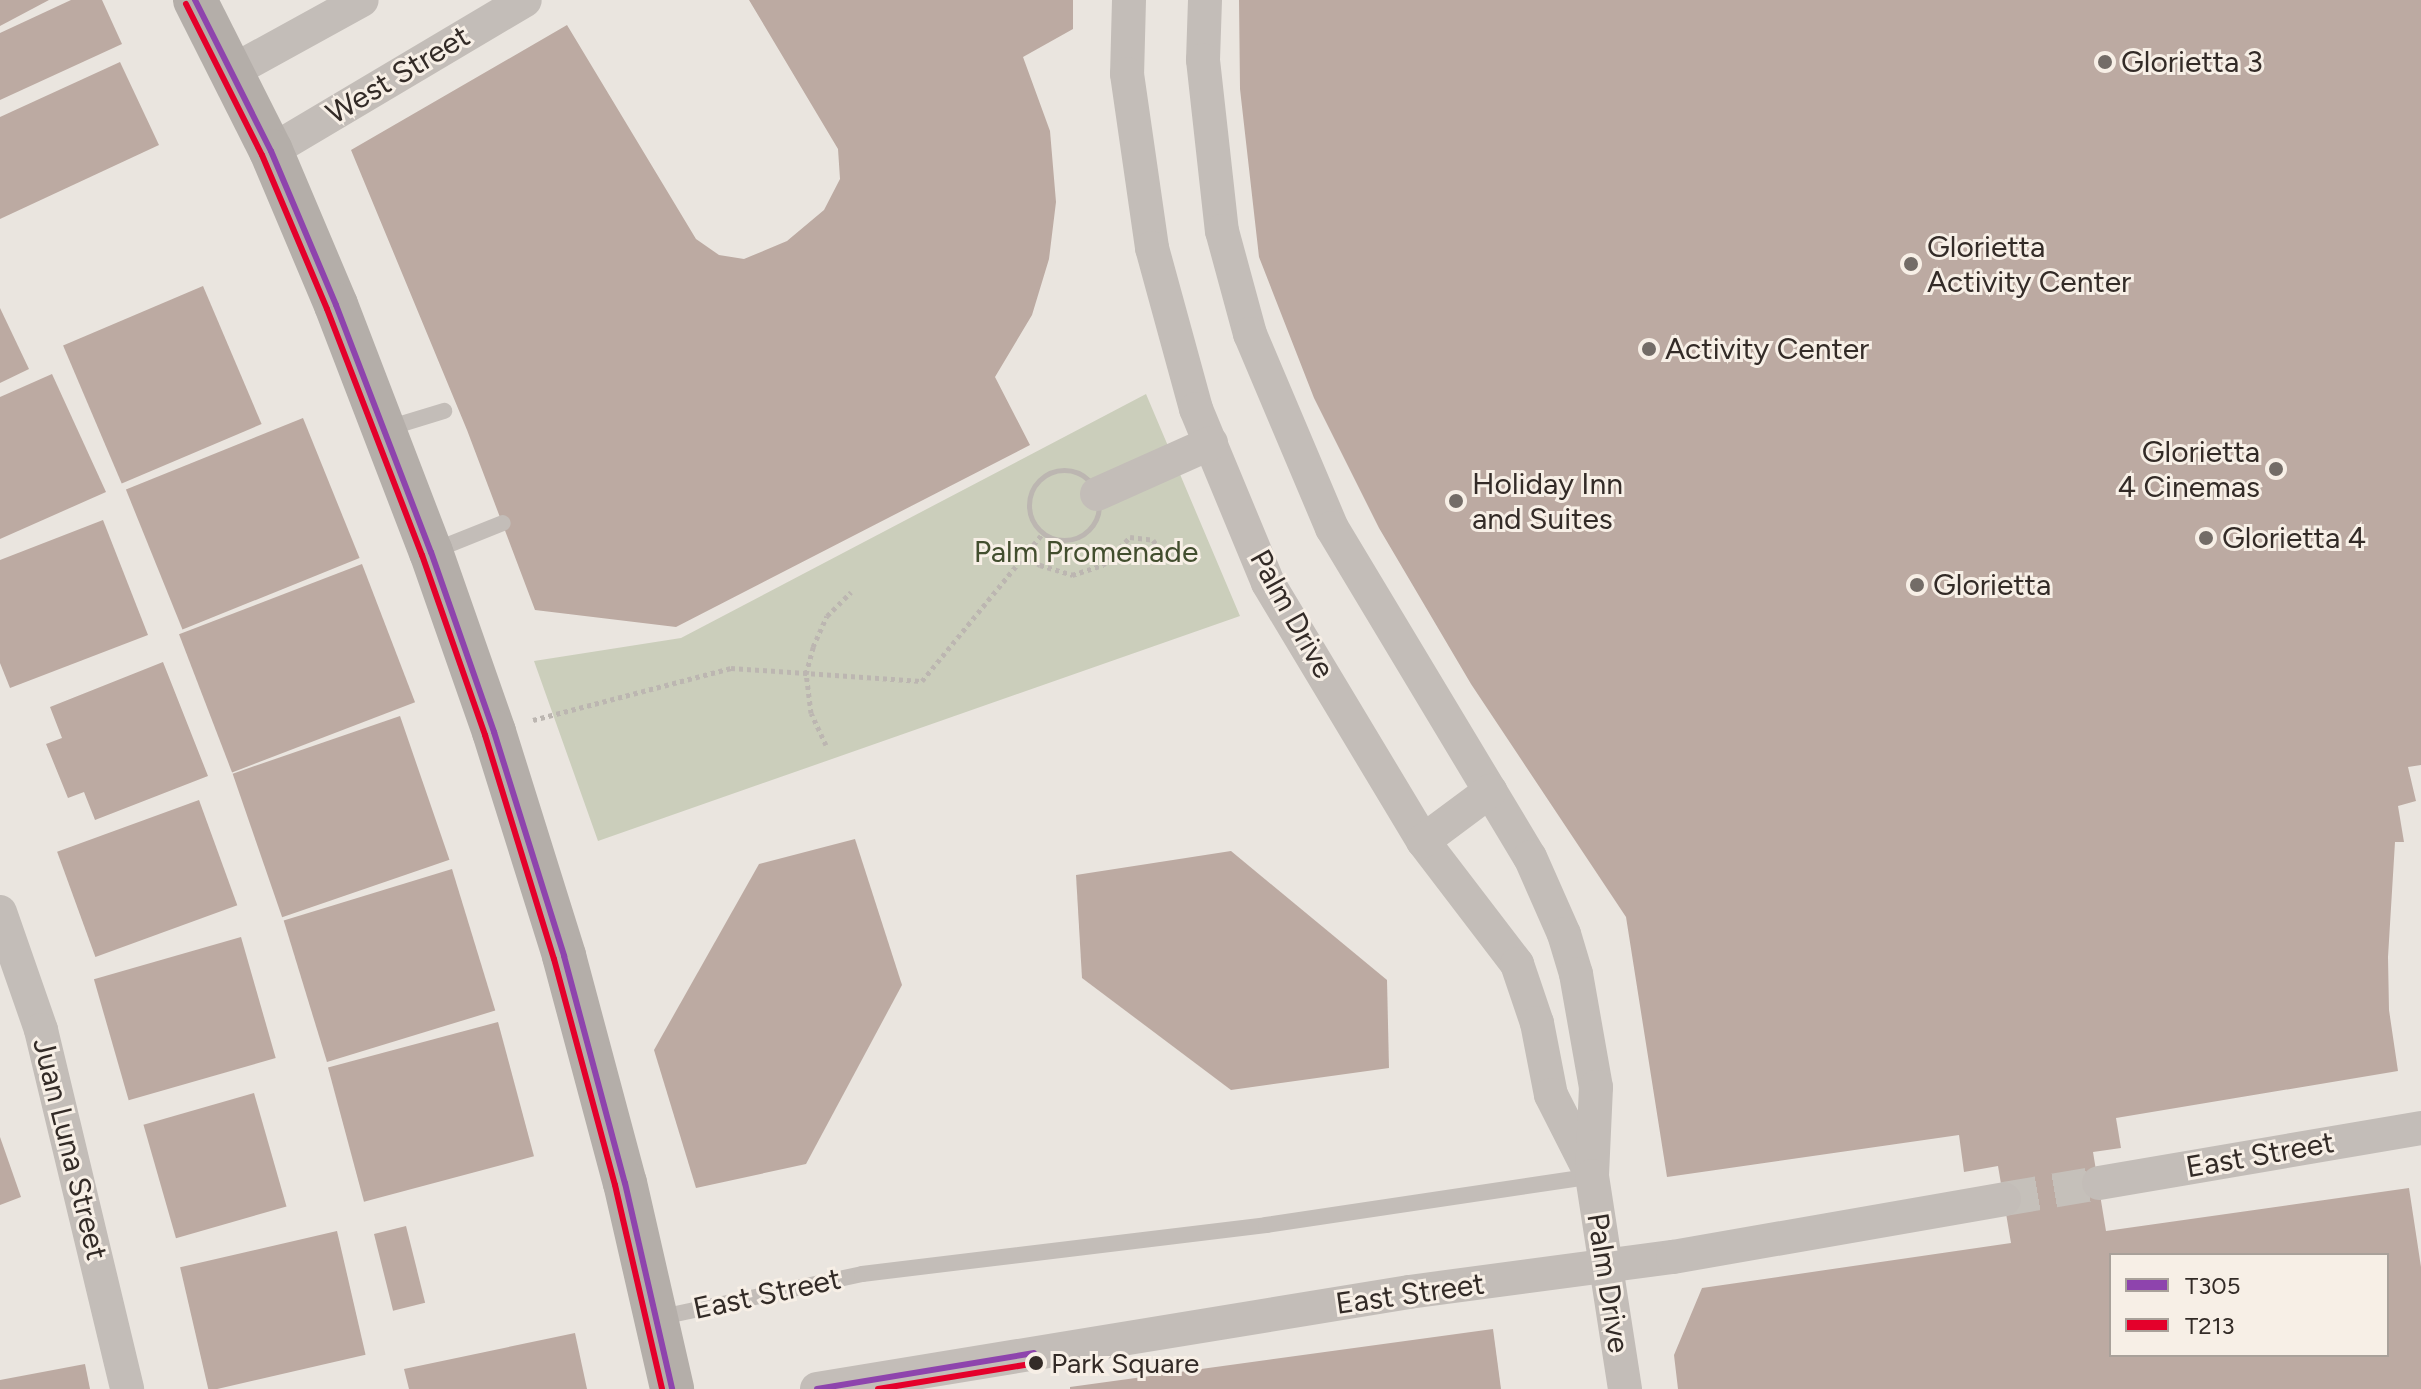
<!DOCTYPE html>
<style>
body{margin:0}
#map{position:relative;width:2421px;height:1389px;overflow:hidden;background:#eae5df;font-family:Figtree,sans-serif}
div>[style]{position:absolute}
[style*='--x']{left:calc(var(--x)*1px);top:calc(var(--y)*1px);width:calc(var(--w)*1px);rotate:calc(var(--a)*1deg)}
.green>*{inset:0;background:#cbcebb}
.building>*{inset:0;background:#bcaaa2;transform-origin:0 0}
.street-tunnel>*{height:34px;margin-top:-17px;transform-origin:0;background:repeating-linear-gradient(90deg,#c5c0ba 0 34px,transparent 0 51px)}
.path>*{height:5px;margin-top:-2.5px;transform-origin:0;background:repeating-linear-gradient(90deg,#bcb6b1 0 4px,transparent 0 8px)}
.path>.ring{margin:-2.5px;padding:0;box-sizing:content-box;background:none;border:5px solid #bcb6b1;border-radius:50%}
.lane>*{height:16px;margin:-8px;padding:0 8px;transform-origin:8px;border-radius:8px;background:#c3bdb8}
.street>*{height:34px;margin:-17px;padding:0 17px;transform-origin:17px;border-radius:17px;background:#c3bdb8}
.secondary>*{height:44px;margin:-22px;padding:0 22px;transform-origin:22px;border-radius:22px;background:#b4aea9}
.bus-1>*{height:6px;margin:-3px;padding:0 3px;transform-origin:3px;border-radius:3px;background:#8e44ad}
.bus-2>*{height:6px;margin:-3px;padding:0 3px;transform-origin:3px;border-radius:3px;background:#e4002b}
.dots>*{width:22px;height:22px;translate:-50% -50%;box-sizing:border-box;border:4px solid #f7efe6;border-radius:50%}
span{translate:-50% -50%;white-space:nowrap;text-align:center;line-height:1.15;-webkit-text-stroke:6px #f7efe6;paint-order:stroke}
.bus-label{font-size:28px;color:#332b27}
.left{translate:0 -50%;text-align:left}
.poi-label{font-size:30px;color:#332b27}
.right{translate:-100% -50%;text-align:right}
.street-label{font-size:30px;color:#332b27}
.park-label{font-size:30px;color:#424e2e}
.legend{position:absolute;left:2109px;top:1253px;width:280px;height:104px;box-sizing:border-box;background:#f7efe6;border:2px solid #a9a19a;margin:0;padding:10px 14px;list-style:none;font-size:24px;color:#332b27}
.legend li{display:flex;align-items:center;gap:16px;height:40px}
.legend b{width:40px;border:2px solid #a9a19a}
</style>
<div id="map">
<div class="green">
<div style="clip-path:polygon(1146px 394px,1240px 616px,598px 841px,534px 661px,681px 638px)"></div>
</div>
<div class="building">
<div style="clip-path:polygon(0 0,49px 0,0 26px)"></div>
<div style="clip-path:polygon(71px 0,102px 0,122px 44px,0 100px,0 33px)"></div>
<div style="clip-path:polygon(749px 0,1073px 0,1073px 29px,1023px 57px,1050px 131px,1056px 202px,1049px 259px,1032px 315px,995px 377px,1030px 445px,676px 627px,535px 610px,467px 430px,351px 150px,567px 25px,696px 239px,719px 255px,744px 259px,787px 241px,824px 210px,840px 179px,838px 149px)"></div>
<div style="clip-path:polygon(evenodd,1239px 0,2421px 0,2421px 765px,2408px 767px,2416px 801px,2398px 806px,2404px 842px,2395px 842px,2388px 957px,2389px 1010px,2398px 1071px,2116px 1118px,2121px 1148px,2093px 1152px,2106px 1231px,2409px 1188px,2421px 1267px,2421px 1389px,1678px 1389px,1674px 1355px,1702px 1288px,2011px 1243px,1998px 1166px,1964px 1172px,1959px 1135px,1667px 1177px,1626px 917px,1471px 684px,1379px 528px,1314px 398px,1259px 257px,1240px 89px,1239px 0,2111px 1255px,2387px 1255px,2387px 1355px,2111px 1355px,2111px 1255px)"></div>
<div style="clip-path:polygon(120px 62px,159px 145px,0 219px,0 117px)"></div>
<div style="left:203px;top:286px;width:150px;height:152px;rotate:67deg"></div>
<div style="clip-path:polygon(0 308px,29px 369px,0 383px)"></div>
<div style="clip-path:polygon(52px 374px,106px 492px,0 539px,0 397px)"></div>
<div style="left:303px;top:418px;width:151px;height:191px;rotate:68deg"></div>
<div style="clip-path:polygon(103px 520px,148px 635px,10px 688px,0 663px,0 560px)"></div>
<div style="left:362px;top:564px;width:148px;height:196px;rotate:69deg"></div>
<div style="clip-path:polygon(163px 662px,208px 776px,95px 820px,84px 792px,68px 798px,46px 744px,62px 738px,50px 707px)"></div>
<div style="left:400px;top:716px;width:152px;height:177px;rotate:71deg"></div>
<div style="left:199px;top:800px;width:112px;height:151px;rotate:70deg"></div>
<div style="clip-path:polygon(855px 839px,902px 985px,806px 1164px,696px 1188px,654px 1050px,759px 864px)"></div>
<div style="clip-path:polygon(1231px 851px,1387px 980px,1389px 1068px,1231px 1090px,1082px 978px,1076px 875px)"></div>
<div style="left:452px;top:869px;width:148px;height:176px;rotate:73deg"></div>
<div style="left:241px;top:937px;width:126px;height:153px;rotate:74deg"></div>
<div style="left:498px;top:1022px;width:139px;height:176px;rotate:75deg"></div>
<div style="left:254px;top:1093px;width:118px;height:115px;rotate:74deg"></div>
<div style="clip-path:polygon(0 1137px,21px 1197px,0 1205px)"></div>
<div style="left:406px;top:1226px;width:79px;height:33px;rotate:76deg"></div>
<div style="left:337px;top:1231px;width:127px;height:161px;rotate:77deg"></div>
<div style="clip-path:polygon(1493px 1329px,1501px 1389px,1070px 1389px,1070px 1387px)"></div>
<div style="clip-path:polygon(575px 1333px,587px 1389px,409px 1389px,404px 1369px)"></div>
<div style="clip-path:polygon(85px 1364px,90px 1389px,0 1389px,0 1380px)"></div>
</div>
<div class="street-tunnel">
<div style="--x:2004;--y:1199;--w:96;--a:-9.6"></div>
</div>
<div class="path">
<div class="ring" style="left:1029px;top:470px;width:65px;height:65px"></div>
<div style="--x:1024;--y:555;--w:19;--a:32"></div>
<div style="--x:1040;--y:565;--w:34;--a:17"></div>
<div style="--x:1072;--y:575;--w:33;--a:-18"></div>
<div style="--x:1103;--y:565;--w:39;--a:-46"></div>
<div style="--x:1130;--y:537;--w:23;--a:7"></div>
<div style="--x:1153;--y:540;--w:16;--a:55"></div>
<div style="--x:533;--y:720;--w:205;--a:-14.7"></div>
<div style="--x:731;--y:668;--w:191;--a:3.9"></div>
<div style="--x:922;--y:681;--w:191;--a:-50.7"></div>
<div style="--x:826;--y:745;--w:35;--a:-115"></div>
<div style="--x:811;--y:713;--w:39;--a:-97"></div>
<div style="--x:806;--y:674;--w:28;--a:-75"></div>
<div style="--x:813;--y:647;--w:34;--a:-66"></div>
<div style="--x:827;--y:616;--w:34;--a:-45"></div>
</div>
<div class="lane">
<div style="--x:385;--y:429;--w:62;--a:-17"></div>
<div style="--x:433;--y:551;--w:75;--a:-21.8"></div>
<div style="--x:657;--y:1318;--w:210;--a:-12.1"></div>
<div style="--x:862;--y:1274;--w:407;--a:-6.9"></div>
<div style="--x:1266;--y:1225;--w:330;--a:-8.5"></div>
</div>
<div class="street">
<div style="--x:1129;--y:0;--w:74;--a:91.5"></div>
<div style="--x:1127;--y:74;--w:176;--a:81.8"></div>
<div style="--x:1152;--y:248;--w:167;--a:74.7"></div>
<div style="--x:1196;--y:409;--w:188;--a:67.5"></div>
<div style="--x:1268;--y:583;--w:301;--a:59"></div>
<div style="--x:1423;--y:841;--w:155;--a:52.6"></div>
<div style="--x:1517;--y:964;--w:62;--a:71.3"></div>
<div style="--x:1537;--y:1023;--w:73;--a:79"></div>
<div style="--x:1551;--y:1095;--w:86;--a:63.1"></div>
<div style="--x:1205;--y:0;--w:60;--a:91.9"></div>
<div style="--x:1203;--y:60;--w:172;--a:83.7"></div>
<div style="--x:1222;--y:231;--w:107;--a:74.8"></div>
<div style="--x:1250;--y:334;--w:211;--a:67.1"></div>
<div style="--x:1332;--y:528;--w:384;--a:59"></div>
<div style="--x:1530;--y:857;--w:84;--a:66.2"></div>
<div style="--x:1564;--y:934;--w:42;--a:73.3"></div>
<div style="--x:1576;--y:974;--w:115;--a:80"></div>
<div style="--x:1596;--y:1087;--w:89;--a:92.6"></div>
<div style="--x:1592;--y:1176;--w:216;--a:81.2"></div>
<div style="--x:231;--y:72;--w:149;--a:-28.8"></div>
<div style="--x:271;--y:151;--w:295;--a:-30.7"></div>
<div style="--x:1097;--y:494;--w:125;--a:-24.1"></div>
<div style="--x:1423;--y:841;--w:84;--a:-36.7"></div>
<div style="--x:0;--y:912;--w:125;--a:70.8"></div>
<div style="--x:41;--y:1030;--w:369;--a:76.5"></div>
<div style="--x:2099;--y:1183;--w:327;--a:-9.7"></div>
<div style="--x:817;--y:1389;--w:600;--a:-9.31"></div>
<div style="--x:1409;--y:1292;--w:266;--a:-7.6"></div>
<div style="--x:1673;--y:1257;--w:336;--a:-9.9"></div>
</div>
<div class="secondary">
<div style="--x:195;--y:0;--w:169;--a:63.3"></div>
<div style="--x:271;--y:151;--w:167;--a:67.1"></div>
<div style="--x:336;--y:305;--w:265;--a:69"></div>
<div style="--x:431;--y:552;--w:191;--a:70.7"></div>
<div style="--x:494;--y:732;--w:235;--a:72.6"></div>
<div style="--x:564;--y:956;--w:235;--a:75"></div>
<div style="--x:625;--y:1183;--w:211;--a:77.1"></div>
</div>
<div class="bus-1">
<div style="--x:195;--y:0;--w:169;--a:63.3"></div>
<div style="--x:271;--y:151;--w:167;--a:67.1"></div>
<div style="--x:336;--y:305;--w:265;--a:69"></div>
<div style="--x:431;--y:552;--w:191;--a:70.7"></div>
<div style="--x:494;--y:732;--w:235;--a:72.6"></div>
<div style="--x:564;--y:956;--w:235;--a:75"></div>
<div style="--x:625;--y:1183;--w:211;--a:77.1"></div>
<div style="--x:817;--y:1389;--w:220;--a:-9.4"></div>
</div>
<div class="bus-2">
<div style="--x:186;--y:4;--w:169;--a:63.3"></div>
<div style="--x:262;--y:155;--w:167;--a:67.1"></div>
<div style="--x:327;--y:309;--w:264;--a:68.9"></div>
<div style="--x:422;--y:555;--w:191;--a:70.7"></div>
<div style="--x:485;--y:735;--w:234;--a:72.9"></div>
<div style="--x:554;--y:959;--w:234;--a:74.9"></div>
<div style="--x:615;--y:1185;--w:209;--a:77"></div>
<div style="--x:878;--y:1389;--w:160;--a:-9.3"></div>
</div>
<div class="dots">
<div style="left:2105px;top:62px;background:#736c67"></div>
<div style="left:1911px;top:264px;background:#736c67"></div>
<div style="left:1649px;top:349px;background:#736c67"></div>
<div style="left:2276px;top:469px;background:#736c67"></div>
<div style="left:1456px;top:501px;background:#736c67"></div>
<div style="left:2206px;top:538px;background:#736c67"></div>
<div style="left:1917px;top:585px;background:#736c67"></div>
<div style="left:1036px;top:1363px;background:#332b27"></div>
</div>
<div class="bus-label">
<span class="left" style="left:1051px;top:1363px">Park Square</span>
</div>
<div class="poi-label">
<span class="left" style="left:2121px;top:62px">Glorietta 3</span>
<span class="left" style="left:1927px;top:264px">Glorietta<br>Activity Center</span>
<span class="left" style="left:1665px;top:349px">Activity Center</span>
<span class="right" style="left:2260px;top:469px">Glorietta<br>4 Cinemas</span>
<span class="left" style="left:1472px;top:501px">Holiday Inn<br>and Suites</span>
<span class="left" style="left:2222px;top:538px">Glorietta 4</span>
<span class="left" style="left:1933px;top:585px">Glorietta</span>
</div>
<div class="street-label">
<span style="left:398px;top:75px;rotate:-31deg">West Street</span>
<span style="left:1292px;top:614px;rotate:61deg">Palm Drive</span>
<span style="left:70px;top:1149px;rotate:76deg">Juan Luna Street</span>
<span style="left:2260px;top:1155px;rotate:-10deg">East Street</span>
<span style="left:1608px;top:1283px;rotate:81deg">Palm Drive</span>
<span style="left:767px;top:1294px;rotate:-12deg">East Street</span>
<span style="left:1410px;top:1294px;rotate:-8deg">East Street</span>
</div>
<div class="park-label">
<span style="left:1086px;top:552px">Palm Promenade</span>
</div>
<ul class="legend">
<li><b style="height:10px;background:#8e44ad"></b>T305</li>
<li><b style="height:10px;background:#e4002b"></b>T213</li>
</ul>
</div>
